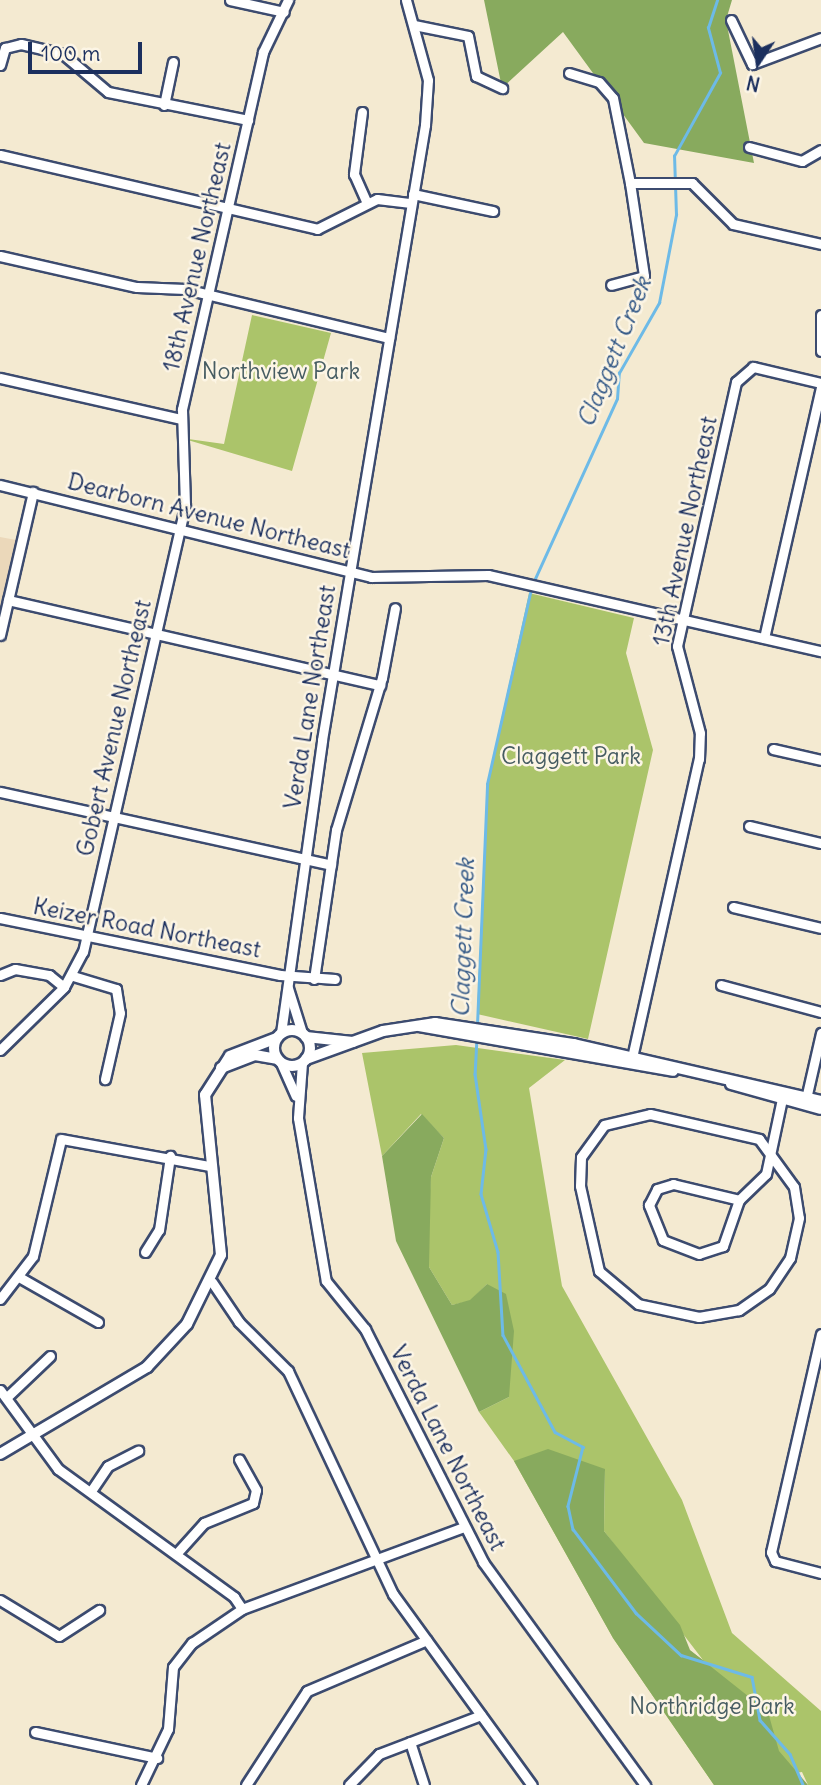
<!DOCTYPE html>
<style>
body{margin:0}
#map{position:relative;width:821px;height:1785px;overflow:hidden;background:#f4ead1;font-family:Delius,sans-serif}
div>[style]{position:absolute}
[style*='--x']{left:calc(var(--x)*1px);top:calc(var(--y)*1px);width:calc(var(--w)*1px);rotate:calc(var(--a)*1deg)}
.built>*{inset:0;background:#ebd8ba}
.green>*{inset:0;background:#abc46a}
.forest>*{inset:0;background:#88aa5e}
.stream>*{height:2.5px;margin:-1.25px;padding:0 1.25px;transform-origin:1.25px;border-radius:1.25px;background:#6dbae7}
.roads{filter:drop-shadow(2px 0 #3c4b6f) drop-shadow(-2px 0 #3c4b6f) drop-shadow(0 2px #3c4b6f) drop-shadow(0 -2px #3c4b6f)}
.minor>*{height:9px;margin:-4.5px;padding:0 4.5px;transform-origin:4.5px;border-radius:4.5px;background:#fff}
.major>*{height:10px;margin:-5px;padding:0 5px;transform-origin:5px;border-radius:5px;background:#fff}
.major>.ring{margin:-5px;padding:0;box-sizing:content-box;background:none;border:10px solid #fff;border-radius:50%}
span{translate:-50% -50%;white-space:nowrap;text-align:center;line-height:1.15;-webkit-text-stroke:5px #fcf5e5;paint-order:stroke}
.street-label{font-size:23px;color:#1b2f5e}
.park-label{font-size:23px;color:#465c62}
.water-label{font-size:24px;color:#345987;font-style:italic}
.north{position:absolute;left:723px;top:28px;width:70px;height:70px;-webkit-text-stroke:5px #fcf5e5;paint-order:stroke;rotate:193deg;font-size:19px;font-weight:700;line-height:28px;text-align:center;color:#1b2f5e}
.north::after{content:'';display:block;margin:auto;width:24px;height:32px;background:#1b2f5e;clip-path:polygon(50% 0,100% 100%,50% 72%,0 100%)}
.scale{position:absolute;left:28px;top:42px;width:114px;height:32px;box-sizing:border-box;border:4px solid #1b2f5e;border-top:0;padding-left:9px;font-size:21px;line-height:24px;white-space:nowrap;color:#1b2f5e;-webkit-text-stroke:5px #fcf5e5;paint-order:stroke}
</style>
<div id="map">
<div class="built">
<div style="clip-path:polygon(0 537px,16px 540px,0 611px)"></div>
</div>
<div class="green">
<div style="clip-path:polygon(252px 315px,331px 333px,292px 471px,181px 438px,224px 444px)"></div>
<div style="clip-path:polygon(529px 593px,634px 618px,626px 653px,653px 750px,588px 1039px,477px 1014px,487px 784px)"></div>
<div style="clip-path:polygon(evenodd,456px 1045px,565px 1060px,529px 1088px,562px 1286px,682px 1500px,732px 1633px,821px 1711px,821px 1785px,808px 1785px,802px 1772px,714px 1785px,613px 1638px,514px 1461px,479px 1412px,509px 1397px,487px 1284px,470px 1301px,452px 1305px,429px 1267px,426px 1243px,431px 1177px,444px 1138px,421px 1114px,382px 1156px,362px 1053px,456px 1045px,605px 1469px,604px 1531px,703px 1660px,636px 1613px,574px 1481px,605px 1469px)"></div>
</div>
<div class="forest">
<div style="clip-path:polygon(484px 0,732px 0,726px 20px,754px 163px,644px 143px,563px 32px,502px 88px)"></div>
<div style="clip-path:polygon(422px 1114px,444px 1138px,431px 1177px,429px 1267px,452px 1305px,470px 1300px,487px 1284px,506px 1294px,514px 1331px,509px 1397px,479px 1412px,396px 1241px,382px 1156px)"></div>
<div style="clip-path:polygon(548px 1449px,605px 1469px,604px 1531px,680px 1625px,690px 1650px,768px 1712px,779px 1751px,808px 1785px,714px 1785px,613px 1638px,514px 1461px)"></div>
</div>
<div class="stream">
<div style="--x:533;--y:583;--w:202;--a:-65.5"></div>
<div style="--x:617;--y:399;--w:26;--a:-86"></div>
<div style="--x:619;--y:373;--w:81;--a:-60.3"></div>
<div style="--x:659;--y:303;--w:90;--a:-79.1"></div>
<div style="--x:676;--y:215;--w:59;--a:-91.9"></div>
<div style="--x:674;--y:156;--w:95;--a:-61"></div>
<div style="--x:720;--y:73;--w:47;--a:-104.9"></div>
<div style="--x:708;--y:28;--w:29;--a:-72"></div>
<div style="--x:477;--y:1025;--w:241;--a:-87.6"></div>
<div style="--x:487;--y:784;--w:200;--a:-77.3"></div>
<div style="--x:477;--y:1038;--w:36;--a:93"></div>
<div style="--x:475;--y:1074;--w:76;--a:81.7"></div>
<div style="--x:486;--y:1149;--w:45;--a:96.3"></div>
<div style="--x:481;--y:1194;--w:60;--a:73.7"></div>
<div style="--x:498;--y:1252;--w:83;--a:86.6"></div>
<div style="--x:503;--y:1335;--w:110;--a:61.8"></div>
<div style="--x:555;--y:1432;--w:32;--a:28"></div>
<div style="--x:583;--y:1447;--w:61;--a:104.3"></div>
<div style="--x:568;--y:1506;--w:24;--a:78"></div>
<div style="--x:573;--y:1529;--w:105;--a:53.1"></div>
<div style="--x:636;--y:1613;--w:62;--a:43"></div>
<div style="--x:681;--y:1655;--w:74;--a:17.2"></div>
<div style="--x:752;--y:1677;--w:44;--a:79.5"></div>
<div style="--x:760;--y:1720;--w:45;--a:48.6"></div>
<div style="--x:790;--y:1754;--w:34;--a:67"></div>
</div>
<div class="roads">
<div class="minor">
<div style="--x:230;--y:0;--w:55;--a:12.5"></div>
<div style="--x:731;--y:20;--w:49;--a:64.5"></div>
<div style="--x:752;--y:64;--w:74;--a:-20.6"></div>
<div style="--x:414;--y:25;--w:55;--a:11.5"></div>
<div style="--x:468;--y:36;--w:41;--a:78.7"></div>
<div style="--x:476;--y:76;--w:29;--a:25"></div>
<div style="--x:0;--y:65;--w:18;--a:-74"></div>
<div style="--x:5;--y:48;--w:16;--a:-14"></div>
<div style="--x:21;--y:44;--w:43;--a:13.4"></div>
<div style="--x:63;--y:54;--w:59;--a:40.2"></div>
<div style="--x:108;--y:92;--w:143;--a:11.3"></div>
<div style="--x:569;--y:73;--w:31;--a:17"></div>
<div style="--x:599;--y:82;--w:21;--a:49"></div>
<div style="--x:613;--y:98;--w:87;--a:78.7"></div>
<div style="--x:630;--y:183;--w:94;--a:81.4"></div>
<div style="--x:644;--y:276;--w:34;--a:165"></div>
<div style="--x:164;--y:105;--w:44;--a:-78.2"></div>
<div style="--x:362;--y:112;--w:63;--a:97.4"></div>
<div style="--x:354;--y:174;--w:32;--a:66"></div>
<div style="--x:749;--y:147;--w:55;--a:14.8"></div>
<div style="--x:802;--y:161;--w:22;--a:-30"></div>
<div style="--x:0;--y:155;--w:326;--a:13.1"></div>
<div style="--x:317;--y:229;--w:67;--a:-26.6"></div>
<div style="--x:377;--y:199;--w:34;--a:7"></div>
<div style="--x:630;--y:183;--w:62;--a:0"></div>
<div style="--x:692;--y:183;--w:58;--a:45"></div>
<div style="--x:733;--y:224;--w:90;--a:12.8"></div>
<div style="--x:413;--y:194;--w:82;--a:12"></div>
<div style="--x:0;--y:256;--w:140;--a:12.8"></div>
<div style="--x:137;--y:287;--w:48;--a:2.4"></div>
<div style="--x:185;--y:289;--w:210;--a:13.5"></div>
<div style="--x:821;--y:315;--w:36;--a:90"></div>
<div style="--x:0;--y:378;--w:185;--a:12.8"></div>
<div style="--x:0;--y:485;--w:382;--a:13.9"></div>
<div style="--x:371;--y:577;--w:117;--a:-1"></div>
<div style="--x:488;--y:575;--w:342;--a:12.9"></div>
<div style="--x:8;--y:600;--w:382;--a:12.9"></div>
<div style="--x:0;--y:635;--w:147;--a:-77"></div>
<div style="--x:764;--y:638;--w:257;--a:-77.2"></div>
<div style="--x:773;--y:749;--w:49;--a:12.9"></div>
<div style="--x:0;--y:792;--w:339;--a:12.4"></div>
<div style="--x:749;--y:826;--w:74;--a:13.3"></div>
<div style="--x:733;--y:907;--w:90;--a:13.4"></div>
<div style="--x:0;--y:918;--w:286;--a:11.5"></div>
<div style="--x:280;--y:975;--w:55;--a:4.2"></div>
<div style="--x:0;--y:975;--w:16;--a:-22"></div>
<div style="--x:15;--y:969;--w:35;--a:10"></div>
<div style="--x:49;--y:975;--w:19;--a:39"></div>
<div style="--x:73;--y:976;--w:45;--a:16.8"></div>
<div style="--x:116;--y:989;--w:24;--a:81"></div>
<div style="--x:120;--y:1013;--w:68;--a:102.8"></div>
<div style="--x:314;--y:979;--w:151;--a:-81.6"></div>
<div style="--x:336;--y:830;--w:159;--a:-73.2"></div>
<div style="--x:382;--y:678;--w:71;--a:-79.5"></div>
<div style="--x:721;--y:985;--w:104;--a:15.1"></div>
<div style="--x:288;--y:988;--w:47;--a:72.7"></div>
<div style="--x:281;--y:1033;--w:296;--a:-82"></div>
<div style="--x:322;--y:740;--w:624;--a:-80.49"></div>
<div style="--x:425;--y:125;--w:45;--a:-86.2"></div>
<div style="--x:428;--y:80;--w:83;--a:-105.4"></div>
<div style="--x:0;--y:1050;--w:90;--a:-44.5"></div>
<div style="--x:64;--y:987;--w:40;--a:-62"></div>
<div style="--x:83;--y:952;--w:458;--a:-77.1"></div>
<div style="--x:185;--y:505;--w:96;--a:-91.8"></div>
<div style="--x:182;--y:409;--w:366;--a:-77.2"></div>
<div style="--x:263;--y:52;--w:58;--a:-64.3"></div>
<div style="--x:631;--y:1062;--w:311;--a:-77.4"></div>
<div style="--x:699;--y:759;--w:26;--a:-88"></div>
<div style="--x:700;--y:733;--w:90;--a:-104.8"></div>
<div style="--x:677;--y:646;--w:271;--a:-77.4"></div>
<div style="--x:736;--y:382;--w:23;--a:-41"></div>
<div style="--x:753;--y:367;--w:70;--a:13.2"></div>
<div style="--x:281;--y:1063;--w:36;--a:66"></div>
<div style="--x:302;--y:1063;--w:55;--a:94.2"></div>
<div style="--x:298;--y:1118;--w:165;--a:80.3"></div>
<div style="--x:326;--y:1281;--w:62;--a:50.9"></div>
<div style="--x:365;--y:1329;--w:261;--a:63.1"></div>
<div style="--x:483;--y:1562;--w:276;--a:54"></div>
<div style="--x:805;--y:1103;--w:72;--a:-77.1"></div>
<div style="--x:650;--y:1114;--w:112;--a:12.9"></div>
<div style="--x:759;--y:1139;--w:59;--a:53.9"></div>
<div style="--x:794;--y:1187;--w:31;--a:81"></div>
<div style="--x:799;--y:1218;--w:41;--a:102.7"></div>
<div style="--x:790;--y:1258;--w:37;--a:124"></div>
<div style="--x:769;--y:1289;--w:37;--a:145"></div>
<div style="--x:739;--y:1310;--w:41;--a:170.1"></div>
<div style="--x:699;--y:1317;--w:62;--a:-168"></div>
<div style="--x:638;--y:1304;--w:51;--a:-139.8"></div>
<div style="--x:599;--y:1271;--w:87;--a:-102.6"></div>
<div style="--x:580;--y:1186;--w:29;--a:-88"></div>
<div style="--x:581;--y:1157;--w:39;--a:-54"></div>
<div style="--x:604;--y:1125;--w:47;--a:-13.4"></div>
<div style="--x:673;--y:1184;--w:68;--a:13.6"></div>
<div style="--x:739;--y:1200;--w:49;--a:109.2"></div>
<div style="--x:723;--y:1246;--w:25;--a:162"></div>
<div style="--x:699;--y:1254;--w:39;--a:-159"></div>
<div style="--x:663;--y:1240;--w:38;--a:-112"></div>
<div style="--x:649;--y:1205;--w:18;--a:-63"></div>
<div style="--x:657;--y:1189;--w:17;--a:-17"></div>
<div style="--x:739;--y:1200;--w:37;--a:-44"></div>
<div style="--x:766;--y:1174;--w:82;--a:-78"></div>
<div style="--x:145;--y:1252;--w:26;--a:-58"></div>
<div style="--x:159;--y:1230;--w:75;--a:-81.5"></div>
<div style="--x:19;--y:1277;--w:91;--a:29.7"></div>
<div style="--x:212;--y:1282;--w:48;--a:56"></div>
<div style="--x:239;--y:1322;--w:69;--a:45"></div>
<div style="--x:288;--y:1371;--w:246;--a:64.8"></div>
<div style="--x:393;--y:1594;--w:236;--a:54"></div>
<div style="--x:0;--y:1299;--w:54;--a:-52.5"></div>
<div style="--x:33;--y:1256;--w:120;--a:-76.5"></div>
<div style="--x:61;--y:1139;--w:151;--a:10.3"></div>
<div style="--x:821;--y:1334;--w:224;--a:102.9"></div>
<div style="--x:771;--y:1552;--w:10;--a:66"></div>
<div style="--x:775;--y:1561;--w:48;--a:14.6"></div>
<div style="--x:0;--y:1390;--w:98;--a:53.7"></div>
<div style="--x:58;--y:1469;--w:218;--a:36"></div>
<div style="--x:234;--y:1597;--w:14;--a:56"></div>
<div style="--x:8;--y:1396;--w:58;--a:-43.6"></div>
<div style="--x:91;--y:1491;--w:30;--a:-56"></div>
<div style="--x:108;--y:1466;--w:34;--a:-27"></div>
<div style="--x:176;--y:1554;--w:42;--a:-47.9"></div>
<div style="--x:204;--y:1523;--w:53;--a:-22.2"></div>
<div style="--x:253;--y:1503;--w:13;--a:-77"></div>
<div style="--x:256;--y:1490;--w:35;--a:-119"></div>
<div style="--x:0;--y:1600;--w:69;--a:31.4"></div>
<div style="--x:59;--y:1636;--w:48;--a:-33"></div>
<div style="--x:35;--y:1732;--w:125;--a:12"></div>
<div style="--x:410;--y:1742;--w:45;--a:72"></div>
<div style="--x:141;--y:1785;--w:62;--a:-64.3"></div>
<div style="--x:168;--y:1729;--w:62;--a:-85.4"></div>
<div style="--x:173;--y:1667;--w:31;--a:-52"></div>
<div style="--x:192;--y:1643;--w:60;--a:-34.2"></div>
<div style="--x:242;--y:1609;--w:237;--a:-20.3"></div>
<div style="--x:246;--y:1785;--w:112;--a:-57"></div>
<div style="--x:307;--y:1691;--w:130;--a:-23"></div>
<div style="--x:349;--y:1785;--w:43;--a:-45.9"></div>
<div style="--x:379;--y:1754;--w:109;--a:-20.9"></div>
</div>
<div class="major">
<div style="--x:419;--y:1026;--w:258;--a:10"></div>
<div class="ring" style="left:274px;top:1030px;width:26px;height:26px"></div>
<div style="--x:306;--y:1037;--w:47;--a:6.1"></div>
<div style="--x:306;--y:1059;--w:82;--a:-20"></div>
<div style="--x:383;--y:1031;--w:53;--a:-8.7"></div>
<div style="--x:435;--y:1023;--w:141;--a:8.6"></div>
<div style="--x:574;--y:1044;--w:253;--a:13"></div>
<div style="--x:221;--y:1068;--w:36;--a:-21"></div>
<div style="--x:255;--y:1055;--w:22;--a:10"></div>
<div style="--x:731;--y:1084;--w:93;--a:15.5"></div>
<div style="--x:0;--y:1454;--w:171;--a:-30.6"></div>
<div style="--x:147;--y:1367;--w:59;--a:-47.1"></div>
<div style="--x:187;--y:1324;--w:77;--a:-63.8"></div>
<div style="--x:221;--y:1255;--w:161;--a:-95.7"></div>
<div style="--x:205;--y:1095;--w:46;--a:-57.3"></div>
<div style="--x:230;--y:1056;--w:50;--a:-21"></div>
</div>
</div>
<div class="street-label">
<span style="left:197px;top:257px;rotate:-77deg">18th Avenue Northeast</span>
<span style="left:209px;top:516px;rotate:14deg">Dearborn Avenue Northeast</span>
<span style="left:685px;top:531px;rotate:-78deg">13th Avenue Northeast</span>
<span style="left:310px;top:697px;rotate:-81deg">Verda Lane Northeast</span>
<span style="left:114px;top:728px;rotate:-77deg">Gobert Avenue Northeast</span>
<span style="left:147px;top:928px;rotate:11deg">Keizer Road Northeast</span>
<span style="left:448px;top:1448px;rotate:63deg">Verda Lane Northeast</span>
</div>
<div class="park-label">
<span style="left:281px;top:371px">Northview Park</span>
<span style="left:571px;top:756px">Claggett Park</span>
<span style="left:712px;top:1706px">Northridge Park</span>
</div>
<div class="water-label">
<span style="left:614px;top:352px;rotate:-68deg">Claggett Creek</span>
<span style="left:463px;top:938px;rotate:-88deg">Claggett Creek</span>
</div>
<div class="north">N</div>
<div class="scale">100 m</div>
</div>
